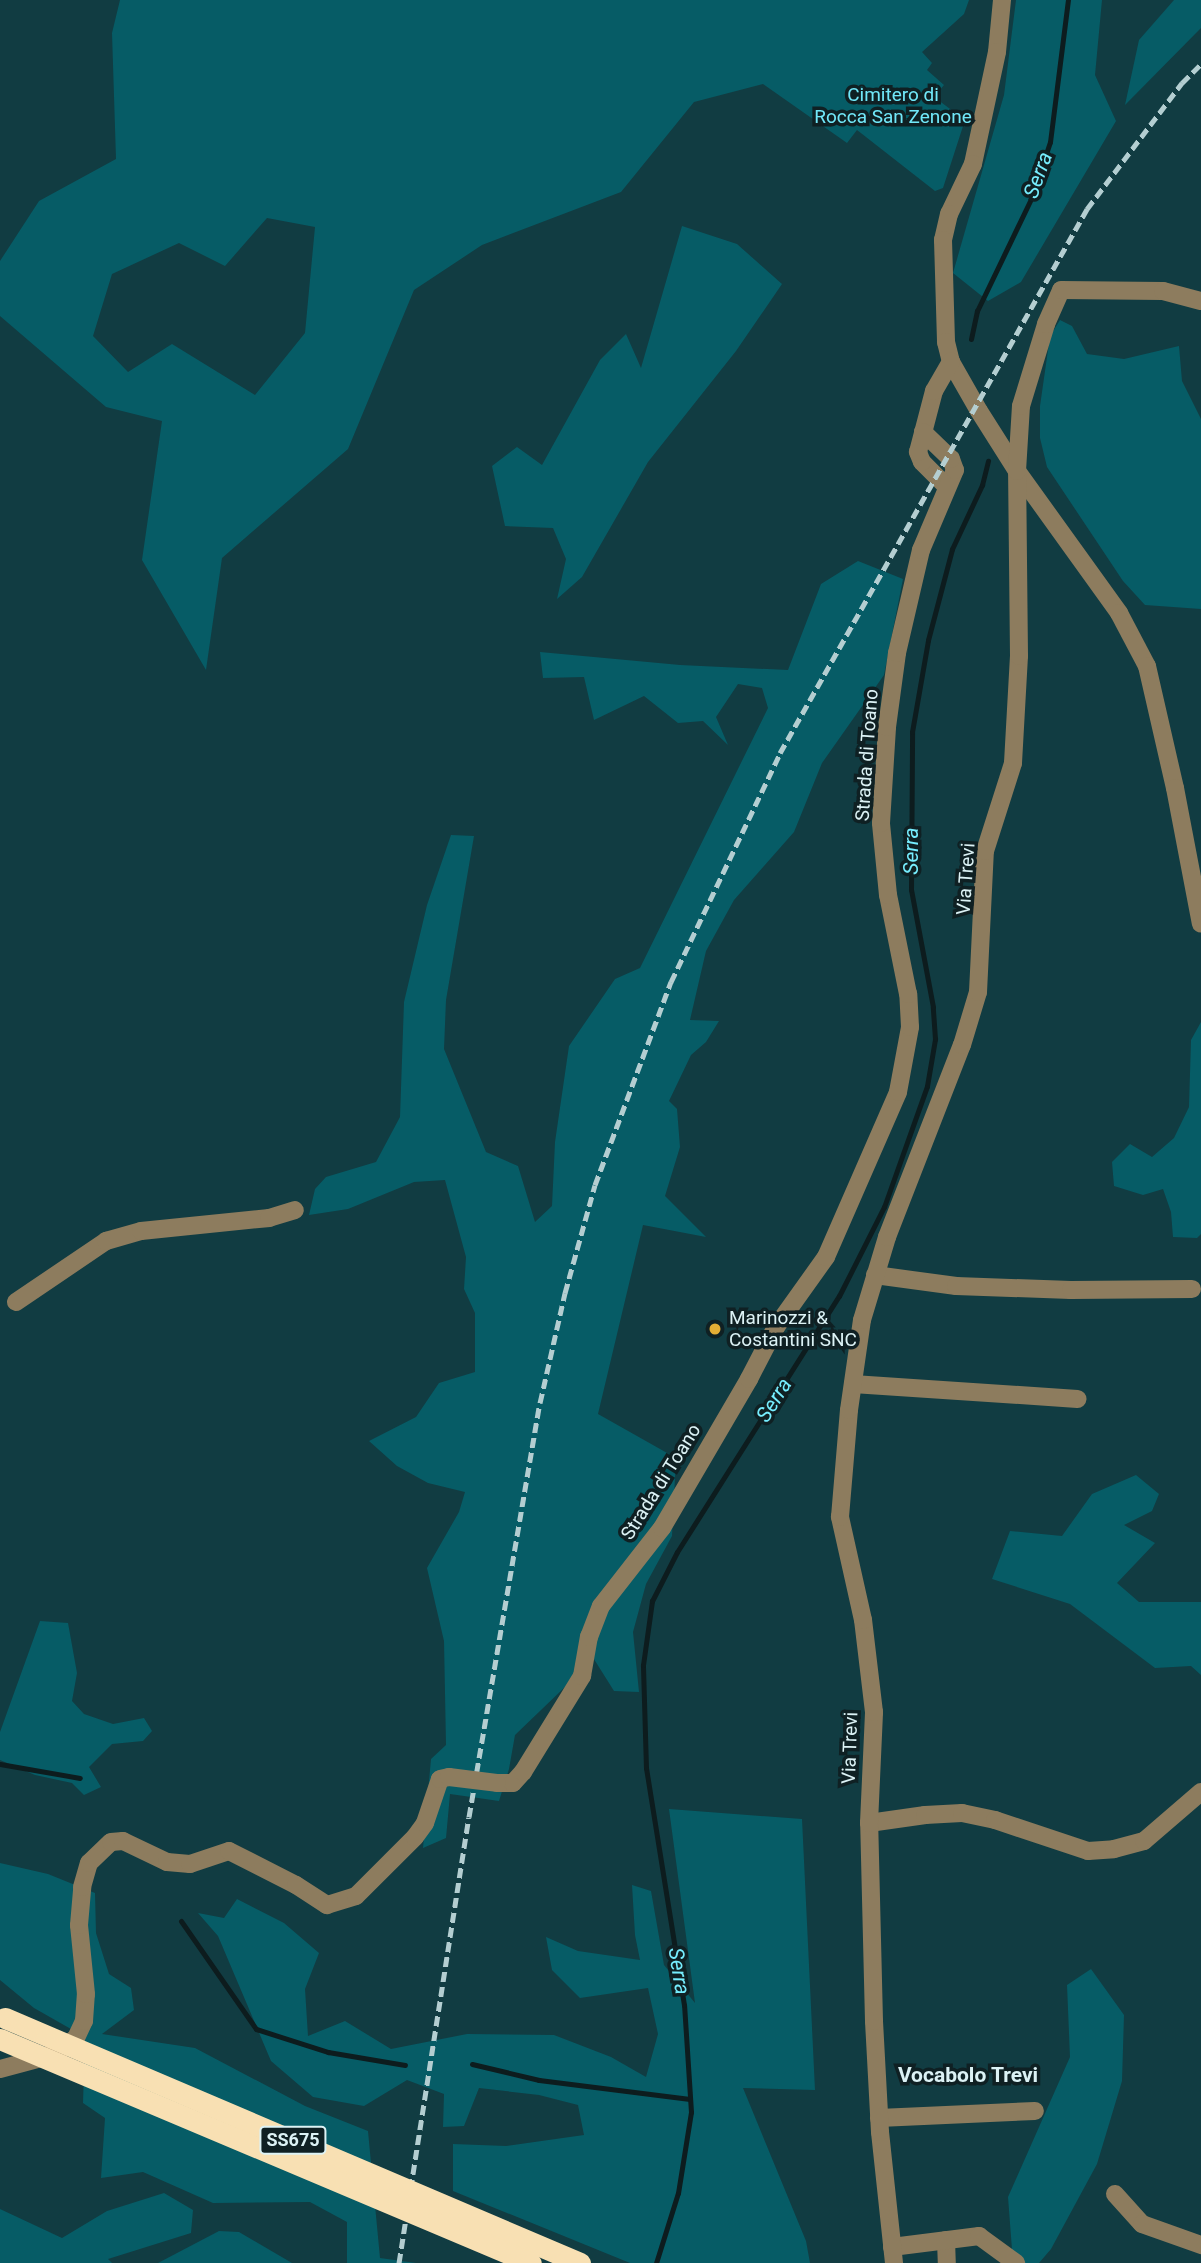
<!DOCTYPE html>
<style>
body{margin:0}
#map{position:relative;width:1201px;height:2263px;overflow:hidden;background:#113c42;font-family:Roboto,sans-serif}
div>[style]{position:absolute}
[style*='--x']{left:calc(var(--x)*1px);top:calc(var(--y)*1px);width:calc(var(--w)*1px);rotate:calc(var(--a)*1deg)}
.green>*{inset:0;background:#065c66}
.stream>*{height:5px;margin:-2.5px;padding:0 2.5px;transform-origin:2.5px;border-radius:2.5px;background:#0d1c1e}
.minor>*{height:18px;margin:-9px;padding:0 9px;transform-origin:9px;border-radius:9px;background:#8d7c5e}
.rail>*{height:5px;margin-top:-2.5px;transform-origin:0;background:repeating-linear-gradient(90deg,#b4ced1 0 10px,transparent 0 15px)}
.minor-bridge>*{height:18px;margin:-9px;padding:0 9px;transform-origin:9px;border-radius:9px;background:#8d7c5e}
.highway-bridge>*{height:21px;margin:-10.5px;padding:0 10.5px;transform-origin:10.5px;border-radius:10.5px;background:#f8e0b3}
.dots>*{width:19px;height:19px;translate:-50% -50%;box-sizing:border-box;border:4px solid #0f2023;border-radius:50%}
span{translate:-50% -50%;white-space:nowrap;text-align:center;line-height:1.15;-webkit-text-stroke:7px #0f2023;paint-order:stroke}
.shield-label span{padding:2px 5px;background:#0f2023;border:2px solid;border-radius:5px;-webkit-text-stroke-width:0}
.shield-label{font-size:18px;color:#dcf2f5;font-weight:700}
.park-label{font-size:19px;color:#71e8f9}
.street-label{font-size:19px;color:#dcf2f5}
.poi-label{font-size:19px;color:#dcf2f5}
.left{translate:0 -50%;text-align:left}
.water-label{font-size:21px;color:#76edfe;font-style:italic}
.neighbourhood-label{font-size:21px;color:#dcf2f5;font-weight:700}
</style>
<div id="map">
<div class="green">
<div style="clip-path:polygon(evenodd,120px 0,969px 0,964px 14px,922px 52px,932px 63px,927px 70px,944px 85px,934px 97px,965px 120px,943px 188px,935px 191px,857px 130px,847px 143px,763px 84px,694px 102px,621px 192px,482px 245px,414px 290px,348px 449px,222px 558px,206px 670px,142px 560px,162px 421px,106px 407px,0 316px,0 261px,39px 201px,116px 159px,112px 33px,120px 0,267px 218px,315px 227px,305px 333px,255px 395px,172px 344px,128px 372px,93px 336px,112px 274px,179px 243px,225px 266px,267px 218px)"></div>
<div style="clip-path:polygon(1016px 0,1102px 0,1095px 75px,1116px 121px,1021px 282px,988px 301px,953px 273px,1004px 95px)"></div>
<div style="clip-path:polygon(1174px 0,1201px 0,1201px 28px,1125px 105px,1139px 40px)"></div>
<div style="clip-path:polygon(682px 226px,737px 244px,782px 284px,736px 351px,648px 462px,582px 577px,557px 599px,566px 559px,553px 528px,505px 526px,492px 466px,517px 447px,542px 465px,600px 360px,626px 334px,641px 368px)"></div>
<div style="clip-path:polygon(1060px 320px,1072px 326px,1087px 354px,1124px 359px,1179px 346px,1182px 381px,1201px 419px,1201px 609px,1145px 605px,1123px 581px,1047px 467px,1040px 438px,1040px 406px,1050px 336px)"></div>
<div style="clip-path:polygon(858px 561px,903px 579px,884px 675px,822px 763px,794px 832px,734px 900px,706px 951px,690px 1020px,719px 1021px,706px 1042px,691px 1055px,669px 1101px,677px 1109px,680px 1147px,665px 1196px,706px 1237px,643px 1225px,598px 1414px,676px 1458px,672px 1536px,646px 1584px,633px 1632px,639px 1692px,614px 1691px,592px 1656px,566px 1686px,515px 1735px,509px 1769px,499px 1801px,450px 1794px,446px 1838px,423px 1848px,431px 1759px,446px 1745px,444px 1641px,427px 1568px,459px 1512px,465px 1492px,428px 1483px,397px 1466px,369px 1441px,416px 1417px,439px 1383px,475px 1372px,475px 1313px,464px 1289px,466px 1257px,445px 1180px,414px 1182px,348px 1209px,309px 1215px,315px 1189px,326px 1177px,376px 1162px,400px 1117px,404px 1002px,427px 905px,451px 835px,474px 836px,446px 1000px,444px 1049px,486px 1152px,518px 1166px,535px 1222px,552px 1206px,555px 1142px,569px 1046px,615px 979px,640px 968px,768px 708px,762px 688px,738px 684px,716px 717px,728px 745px,703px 721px,678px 723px,644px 696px,594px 720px,584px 677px,543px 678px,540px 652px,680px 665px,788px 670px,821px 584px)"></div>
<div style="clip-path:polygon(1201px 1022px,1201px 1234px,1197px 1238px,1173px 1237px,1171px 1212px,1163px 1189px,1143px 1195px,1114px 1186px,1112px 1162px,1130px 1144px,1152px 1157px,1174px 1138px,1189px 1107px,1191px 1040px)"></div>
<div style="clip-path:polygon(1136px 1475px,1159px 1494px,1152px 1511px,1124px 1525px,1155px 1543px,1117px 1583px,1139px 1602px,1201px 1602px,1201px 1675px,1191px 1666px,1155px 1668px,1070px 1604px,992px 1579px,1010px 1531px,1062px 1536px,1092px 1494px)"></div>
<div style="clip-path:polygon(40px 1621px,68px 1623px,77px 1673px,72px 1701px,84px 1714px,113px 1724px,144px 1718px,152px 1731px,143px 1741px,112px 1744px,89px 1767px,101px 1787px,84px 1795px,72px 1783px,35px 1775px,0 1760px,0 1732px)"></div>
<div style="clip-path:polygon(669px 1809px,802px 1819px,815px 2090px,743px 2088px,806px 2241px,810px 2263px,630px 2263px,453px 2191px,453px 2144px,506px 2146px,584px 2135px,578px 2105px,539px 2095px,479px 2088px,464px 2126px,443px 2127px,444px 2094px,407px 2080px,364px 2106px,313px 2097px,271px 2061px,218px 1936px,198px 1913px,224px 1918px,237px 1899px,284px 1923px,319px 1953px,305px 1989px,308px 2036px,345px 2021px,391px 2049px,467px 2034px,554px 2035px,611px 2057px,646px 2077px,658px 2034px,648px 1988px,580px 1998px,552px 1970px,546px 1937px,578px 1951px,640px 1960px,635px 1935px,632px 1885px,651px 1891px,664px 1965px,695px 2003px)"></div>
<div style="clip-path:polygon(0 1863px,48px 1874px,95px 1893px,96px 1933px,109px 1974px,131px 1988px,134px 2010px,102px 2034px,195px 2048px,305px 2106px,368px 2131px,380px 2258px,416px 2263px,347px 2263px,347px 2222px,310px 2202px,213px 2203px,143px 2172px,101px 2178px,105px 2118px,83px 2103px,85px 2037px,34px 2008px,0 1980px)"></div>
<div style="clip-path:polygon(1091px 1969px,1124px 2015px,1122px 2081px,1097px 2164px,1051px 2249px,1039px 2263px,1013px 2263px,1008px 2197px,1070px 2057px,1067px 1985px)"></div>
<div style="clip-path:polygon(164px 2193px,193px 2210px,191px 2233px,108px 2259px,112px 2263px,0 2263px,0 2209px,62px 2238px,107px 2211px)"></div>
<div style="clip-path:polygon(219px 2231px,239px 2232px,292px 2263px,158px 2263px)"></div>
</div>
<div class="stream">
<div style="--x:971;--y:339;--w:29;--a:-78"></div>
<div style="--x:977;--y:311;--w:124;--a:-64.3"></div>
<div style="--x:1031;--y:199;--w:60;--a:-71.6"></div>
<div style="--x:1050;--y:142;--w:143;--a:-82.8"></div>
<div style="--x:0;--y:1764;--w:81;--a:9.9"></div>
<div style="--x:181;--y:1921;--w:131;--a:55.2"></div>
<div style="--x:256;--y:2029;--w:76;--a:17.7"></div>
<div style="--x:328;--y:2052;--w:78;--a:9.6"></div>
<div style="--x:472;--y:2064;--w:69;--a:13.4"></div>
<div style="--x:539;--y:2080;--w:152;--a:7.2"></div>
<div style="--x:656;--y:2263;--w:73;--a:-72.6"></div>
<div style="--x:678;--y:2193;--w:82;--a:-80.9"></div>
<div style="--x:691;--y:2112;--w:107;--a:-93.7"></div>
<div style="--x:684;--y:2005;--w:240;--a:-99.1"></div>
<div style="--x:646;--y:1768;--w:103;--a:-91.7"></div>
<div style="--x:643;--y:1665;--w:65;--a:-82"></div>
<div style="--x:652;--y:1601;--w:55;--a:-63"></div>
<div style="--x:677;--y:1552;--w:303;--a:-57.7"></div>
<div style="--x:839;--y:1296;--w:100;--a:-63.2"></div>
<div style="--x:884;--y:1207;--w:128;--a:-70.4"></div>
<div style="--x:927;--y:1086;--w:48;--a:-80.3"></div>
<div style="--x:935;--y:1039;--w:32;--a:-94"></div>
<div style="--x:933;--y:1007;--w:119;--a:-100.6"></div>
<div style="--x:911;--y:890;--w:158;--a:-89.6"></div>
<div style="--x:912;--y:732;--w:93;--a:-80.1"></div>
<div style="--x:928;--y:640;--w:94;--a:-75.2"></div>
<div style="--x:952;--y:549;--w:71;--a:-64.9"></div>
<div style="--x:982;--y:485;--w:25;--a:-76"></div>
</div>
<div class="minor">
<div style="--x:1002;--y:0;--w:52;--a:95.5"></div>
<div style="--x:997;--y:52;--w:115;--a:102.1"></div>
<div style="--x:973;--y:164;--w:55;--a:115.6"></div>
<div style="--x:949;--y:214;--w:27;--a:103"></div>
<div style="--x:943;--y:240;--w:102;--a:88.3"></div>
<div style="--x:946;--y:342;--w:21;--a:76"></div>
<div style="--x:951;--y:362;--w:56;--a:60.3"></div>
<div style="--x:979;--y:411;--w:71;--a:57.7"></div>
<div style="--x:1017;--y:471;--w:175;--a:54.3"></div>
<div style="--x:1119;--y:613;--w:60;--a:62.2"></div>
<div style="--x:1147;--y:666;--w:125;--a:77.1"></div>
<div style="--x:1175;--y:788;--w:138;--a:79.2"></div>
<div style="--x:946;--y:486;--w:34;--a:-135"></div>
<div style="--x:922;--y:462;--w:11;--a:-112"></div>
<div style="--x:918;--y:452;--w:63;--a:-75.3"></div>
<div style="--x:934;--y:391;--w:34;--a:-60"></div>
<div style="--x:875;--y:1275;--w:82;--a:7.7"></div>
<div style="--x:956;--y:1286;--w:115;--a:2"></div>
<div style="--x:1071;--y:1290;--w:121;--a:-0.5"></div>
<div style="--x:16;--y:1302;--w:109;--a:-34.1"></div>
<div style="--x:106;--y:1241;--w:36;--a:-16"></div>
<div style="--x:141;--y:1231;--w:129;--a:-5.8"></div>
<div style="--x:269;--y:1218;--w:27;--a:-17"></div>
<div style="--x:853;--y:1384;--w:225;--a:3.8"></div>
<div style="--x:497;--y:1783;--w:16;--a:0"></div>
<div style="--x:513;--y:1783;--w:15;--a:-48"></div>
<div style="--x:523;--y:1772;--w:113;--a:-58.4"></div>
<div style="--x:582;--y:1676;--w:40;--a:-80"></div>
<div style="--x:589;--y:1637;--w:33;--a:-69"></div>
<div style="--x:601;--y:1606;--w:99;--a:-52"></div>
<div style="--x:662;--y:1528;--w:173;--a:-59.7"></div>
<div style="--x:749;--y:1379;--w:59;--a:-62.6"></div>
<div style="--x:776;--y:1327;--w:86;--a:-54.5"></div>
<div style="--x:826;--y:1257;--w:180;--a:-66.4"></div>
<div style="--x:898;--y:1092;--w:66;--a:-79.5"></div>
<div style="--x:910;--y:1027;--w:33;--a:-93"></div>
<div style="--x:908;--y:994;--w:101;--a:-101.4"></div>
<div style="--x:888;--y:895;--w:72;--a:-95.6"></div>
<div style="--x:881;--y:823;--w:96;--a:-86.4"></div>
<div style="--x:887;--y:727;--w:75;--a:-82.3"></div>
<div style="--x:897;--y:653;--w:106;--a:-76.9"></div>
<div style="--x:921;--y:550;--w:87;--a:-67"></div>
<div style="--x:955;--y:470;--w:12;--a:-110"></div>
<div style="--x:951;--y:459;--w:39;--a:-136"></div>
<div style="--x:869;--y:1823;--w:57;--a:-8.1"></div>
<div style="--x:925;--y:1815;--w:37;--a:-3"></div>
<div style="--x:962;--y:1813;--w:34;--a:12"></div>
<div style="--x:995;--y:1820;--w:98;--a:18.4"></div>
<div style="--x:1088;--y:1851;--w:26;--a:-4"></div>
<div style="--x:1114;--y:1849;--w:31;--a:-15"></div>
<div style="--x:1144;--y:1841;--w:75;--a:-40.7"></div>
<div style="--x:0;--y:2069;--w:58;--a:-15"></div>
<div style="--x:56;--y:2054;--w:26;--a:-39"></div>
<div style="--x:76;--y:2038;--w:19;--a:-65"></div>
<div style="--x:84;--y:2021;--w:27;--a:-86"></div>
<div style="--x:86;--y:1994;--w:69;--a:-95.8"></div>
<div style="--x:79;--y:1925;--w:38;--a:-85"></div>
<div style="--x:82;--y:1887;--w:25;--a:-74"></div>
<div style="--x:89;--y:1863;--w:30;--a:-44"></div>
<div style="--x:111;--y:1842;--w:12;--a:-5"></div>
<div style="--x:123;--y:1841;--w:49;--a:25.5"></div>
<div style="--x:167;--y:1862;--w:23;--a:5"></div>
<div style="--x:190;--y:1864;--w:41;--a:-18.4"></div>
<div style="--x:229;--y:1851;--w:75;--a:26.9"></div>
<div style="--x:296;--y:1885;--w:37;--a:33"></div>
<div style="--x:327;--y:1905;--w:30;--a:-17"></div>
<div style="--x:356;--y:1896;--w:83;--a:-45"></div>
<div style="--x:415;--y:1837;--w:17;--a:-54"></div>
<div style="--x:425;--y:1823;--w:46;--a:-71.2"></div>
<div style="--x:440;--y:1779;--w:9;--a:-13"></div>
<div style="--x:879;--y:2118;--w:156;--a:-2.6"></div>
<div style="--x:1115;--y:2194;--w:40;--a:48"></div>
<div style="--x:1142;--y:2224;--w:63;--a:19.6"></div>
<div style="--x:946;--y:2240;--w:23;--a:88"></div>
<div style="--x:892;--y:2247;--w:88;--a:-7.2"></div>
<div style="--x:979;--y:2236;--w:46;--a:36.1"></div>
<div style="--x:894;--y:2263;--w:132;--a:-96.1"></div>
<div style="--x:880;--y:2132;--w:111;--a:-93.1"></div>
<div style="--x:874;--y:2021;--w:198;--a:-91.4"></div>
<div style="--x:869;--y:1823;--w:111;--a:-87.4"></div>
<div style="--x:874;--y:1712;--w:93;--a:-96.8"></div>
<div style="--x:863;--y:1620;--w:106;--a:-102.6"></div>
<div style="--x:840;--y:1517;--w:107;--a:-85.2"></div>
<div style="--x:849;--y:1410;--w:91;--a:-81.8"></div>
<div style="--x:862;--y:1320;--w:87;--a:-73.2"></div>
<div style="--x:887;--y:1237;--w:206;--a:-68.7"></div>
<div style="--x:962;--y:1045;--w:55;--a:-73.2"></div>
<div style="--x:978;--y:992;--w:141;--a:-87.2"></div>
<div style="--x:985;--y:851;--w:92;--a:-72.3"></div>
<div style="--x:1013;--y:763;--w:107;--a:-86.8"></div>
<div style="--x:1019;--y:656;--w:185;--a:-90.6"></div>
<div style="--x:1017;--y:471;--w:65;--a:-86.5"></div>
<div style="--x:1021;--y:406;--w:86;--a:-73"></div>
<div style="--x:1046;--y:324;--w:37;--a:-66"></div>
<div style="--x:1061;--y:290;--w:102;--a:0.6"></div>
<div style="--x:1163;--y:291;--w:39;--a:15"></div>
</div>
<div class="rail">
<div style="--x:399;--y:2263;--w:451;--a:-81.1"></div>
<div style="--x:469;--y:1817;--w:420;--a:-80.3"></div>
<div style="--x:540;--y:1403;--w:113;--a:-77.2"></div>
<div style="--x:565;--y:1293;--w:112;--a:-74.5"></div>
<div style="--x:595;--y:1185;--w:217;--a:-69.5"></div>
<div style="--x:671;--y:982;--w:254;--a:-64.5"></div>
<div style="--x:780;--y:753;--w:625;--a:-60.56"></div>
<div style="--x:1087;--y:209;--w:158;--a:-53"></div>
<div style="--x:1182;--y:83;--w:27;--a:-45"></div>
</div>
<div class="minor-bridge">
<div style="--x:449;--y:1777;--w:48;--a:7.1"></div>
</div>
<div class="highway-bridge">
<div style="--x:5;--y:2018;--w:625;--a:23.08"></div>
<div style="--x:0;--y:2039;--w:576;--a:22.87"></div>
</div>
<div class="dots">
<div style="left:715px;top:1329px;background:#e4ae35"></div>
</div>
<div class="shield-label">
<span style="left:293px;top:2140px">SS675</span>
</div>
<div class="park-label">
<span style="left:893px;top:106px">Cimitero di<br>Rocca San Zenone</span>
</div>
<div class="street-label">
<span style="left:867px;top:755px;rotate:-86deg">Strada di Toano</span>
<span style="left:966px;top:879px;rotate:-86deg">Via Trevi</span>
<span style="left:661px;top:1482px;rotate:-58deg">Strada di Toano</span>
<span style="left:850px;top:1748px;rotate:-88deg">Via Trevi</span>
</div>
<div class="poi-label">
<span class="left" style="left:729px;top:1329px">Marinozzi &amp;<br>Costantini SNC</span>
</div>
<div class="water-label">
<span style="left:1038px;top:175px;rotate:-70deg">Serra</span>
<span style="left:911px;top:851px;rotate:-90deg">Serra</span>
<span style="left:774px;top:1400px;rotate:-58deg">Serra</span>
<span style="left:679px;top:1971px;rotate:81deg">Serra</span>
</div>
<div class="neighbourhood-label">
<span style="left:968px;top:2075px">Vocabolo Trevi</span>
</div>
</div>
